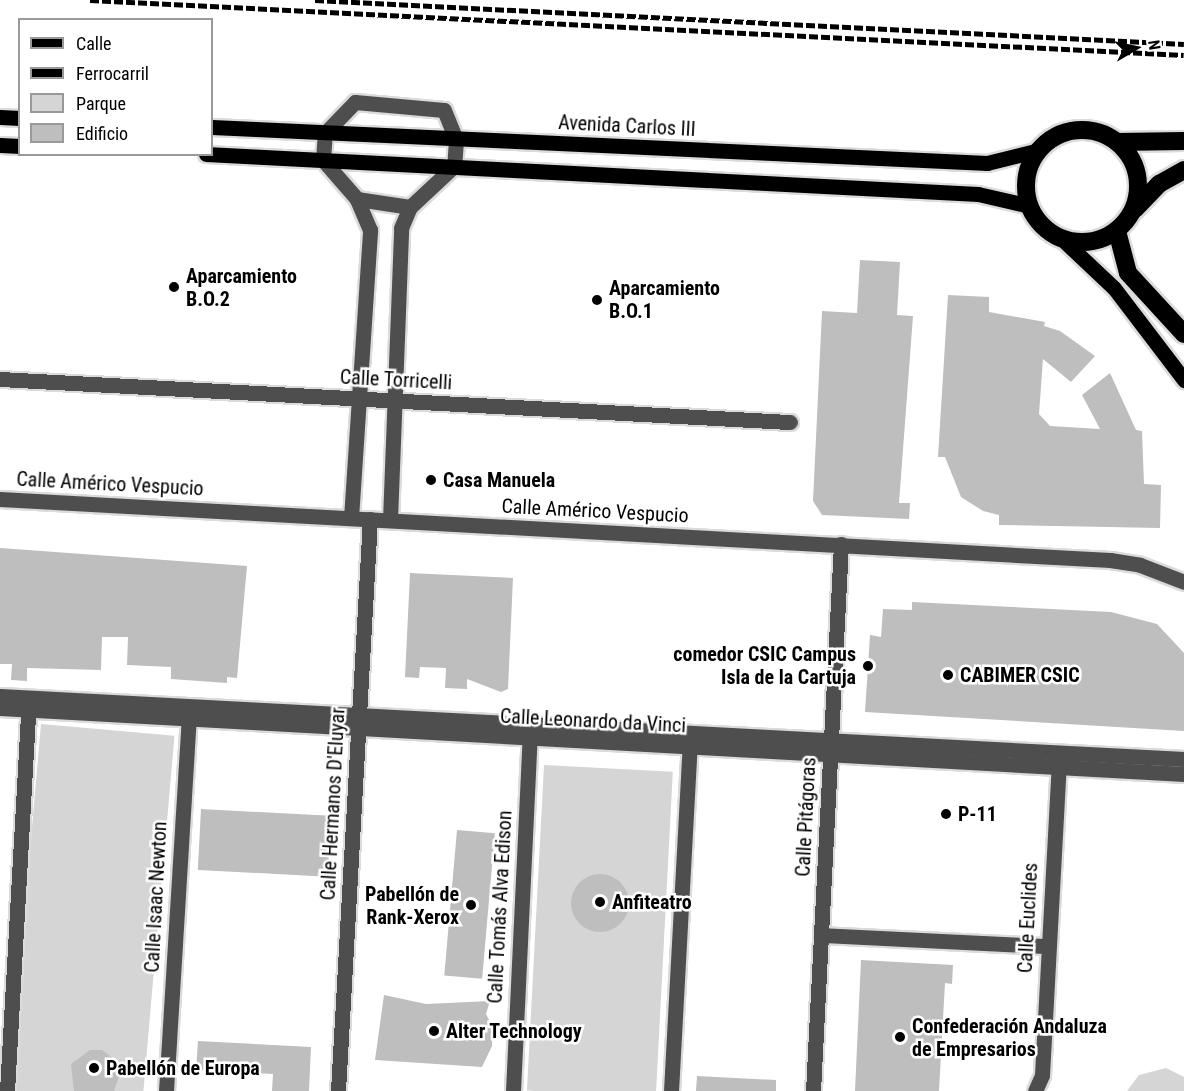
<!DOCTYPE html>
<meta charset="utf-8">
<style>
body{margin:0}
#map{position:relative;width:1184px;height:1091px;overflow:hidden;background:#fff;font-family:"Roboto Condensed",sans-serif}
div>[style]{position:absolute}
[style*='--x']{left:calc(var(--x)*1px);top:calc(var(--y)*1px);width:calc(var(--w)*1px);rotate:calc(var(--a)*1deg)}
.green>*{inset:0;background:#d5d5d5;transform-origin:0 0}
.building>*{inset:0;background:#bebebe;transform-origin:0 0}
.round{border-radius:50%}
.roads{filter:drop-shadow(2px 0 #dbdbdb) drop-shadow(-2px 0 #dbdbdb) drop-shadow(0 2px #dbdbdb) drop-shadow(0 -2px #dbdbdb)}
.minor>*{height:15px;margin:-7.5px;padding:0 7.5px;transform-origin:7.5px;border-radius:7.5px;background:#4e4e4e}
.major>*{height:15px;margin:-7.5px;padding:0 7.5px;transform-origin:7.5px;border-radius:7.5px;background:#000}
.highway>*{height:18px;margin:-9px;padding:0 9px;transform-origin:9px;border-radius:9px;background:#000}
.highway>.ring{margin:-9px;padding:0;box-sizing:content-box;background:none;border:18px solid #000;border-radius:50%}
.rail>*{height:4.5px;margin-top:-2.25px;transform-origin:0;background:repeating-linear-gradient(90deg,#000 0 9px,transparent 0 12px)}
.dots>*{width:16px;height:16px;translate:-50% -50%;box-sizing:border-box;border:3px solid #fff;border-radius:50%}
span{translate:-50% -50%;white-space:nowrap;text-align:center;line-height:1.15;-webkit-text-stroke:5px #fff;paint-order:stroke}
.street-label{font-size:20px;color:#000}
.poi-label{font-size:20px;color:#000;font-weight:700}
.left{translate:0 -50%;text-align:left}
.right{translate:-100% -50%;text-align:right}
.legend{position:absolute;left:18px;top:18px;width:195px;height:138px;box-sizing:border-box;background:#fff;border:2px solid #999;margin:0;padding:8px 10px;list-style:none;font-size:18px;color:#000}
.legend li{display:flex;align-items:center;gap:12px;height:30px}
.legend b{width:30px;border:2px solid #999}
.north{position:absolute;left:1106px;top:18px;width:60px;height:60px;-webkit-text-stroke:4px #fff;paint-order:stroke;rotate:81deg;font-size:16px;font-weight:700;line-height:24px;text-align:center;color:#000}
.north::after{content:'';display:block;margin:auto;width:21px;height:27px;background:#000;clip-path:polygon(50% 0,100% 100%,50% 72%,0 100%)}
</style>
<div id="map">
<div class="green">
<div style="left:41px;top:724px;width:134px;height:368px;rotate:5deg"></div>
<div style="left:544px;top:765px;width:129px;height:326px;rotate:3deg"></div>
<div style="clip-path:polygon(1166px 1068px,1184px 1077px,1184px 1091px,1127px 1091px,1139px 1075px)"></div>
</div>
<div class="building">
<div style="clip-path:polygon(860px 260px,900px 262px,897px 315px,913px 316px,899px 503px,910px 503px,909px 519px,822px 515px,813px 501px,822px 311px,857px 313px)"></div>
<div style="clip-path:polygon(948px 295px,989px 297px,989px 312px,1045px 322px,1044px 326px,1060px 331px,1095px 356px,1071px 382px,1043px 359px,1039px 414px,1050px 426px,1100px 429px,1082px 395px,1110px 373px,1136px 430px,1142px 431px,1144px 484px,1161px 485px,1160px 528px,999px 525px,999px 515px,983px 511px,961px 497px,945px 457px,938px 457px)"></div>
<div style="clip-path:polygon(0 548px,247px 566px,237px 678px,227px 677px,227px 683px,171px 679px,171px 667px,127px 665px,128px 637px,102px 637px,101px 670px,27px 668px,27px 681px,11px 680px,12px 664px,0 664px)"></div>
<div style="clip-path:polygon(410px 573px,513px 578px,508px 689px,501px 692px,467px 679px,467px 689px,445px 688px,446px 668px,420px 667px,419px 678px,405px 677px)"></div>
<div style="clip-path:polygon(912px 602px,1111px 612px,1157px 624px,1184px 653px,1184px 731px,865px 712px,870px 635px,881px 637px,883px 609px,912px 610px)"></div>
<div style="left:201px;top:809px;width:130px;height:61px;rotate:3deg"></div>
<div style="left:457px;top:830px;width:38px;height:146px;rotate:5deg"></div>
<div class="round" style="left:571px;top:874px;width:58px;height:58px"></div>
<div style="clip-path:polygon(861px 960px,953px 965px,952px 984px,945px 983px,939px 1091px,855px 1091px)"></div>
<div style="clip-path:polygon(384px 995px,426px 1004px,490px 1001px,486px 1014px,492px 1026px,492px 1046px,482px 1067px,375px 1060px)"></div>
<div style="clip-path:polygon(198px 1041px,311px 1047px,309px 1091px,272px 1091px,273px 1074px,196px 1070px)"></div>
<div style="clip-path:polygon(90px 1050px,102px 1050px,114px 1059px,119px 1076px,114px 1091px,74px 1091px,71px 1064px)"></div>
<div style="clip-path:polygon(697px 1076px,776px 1080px,776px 1091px,696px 1091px)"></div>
</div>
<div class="roads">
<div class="minor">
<div style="--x:355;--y:102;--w:89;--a:5.1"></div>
<div style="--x:444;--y:110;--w:32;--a:68"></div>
<div style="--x:456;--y:140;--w:26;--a:94"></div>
<div style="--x:454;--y:166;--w:60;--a:137"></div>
<div style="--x:410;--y:207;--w:54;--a:-171.4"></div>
<div style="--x:357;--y:199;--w:52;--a:-131.1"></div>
<div style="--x:323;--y:160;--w:27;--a:-86"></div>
<div style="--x:325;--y:133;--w:43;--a:-45.9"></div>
<div style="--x:0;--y:379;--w:791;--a:3.12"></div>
<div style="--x:0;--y:499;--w:1112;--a:3.15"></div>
<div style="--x:1110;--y:560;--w:30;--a:9"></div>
<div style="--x:1140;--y:565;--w:47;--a:21.1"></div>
<div style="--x:351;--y:518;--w:289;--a:-86.2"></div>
<div style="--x:370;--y:230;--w:34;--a:-113"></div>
<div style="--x:390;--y:520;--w:292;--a:-87.8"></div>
<div style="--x:401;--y:228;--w:23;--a:-67"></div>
<div style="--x:0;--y:696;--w:1186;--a:3.05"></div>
<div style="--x:0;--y:708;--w:1186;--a:3.19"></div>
<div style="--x:821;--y:935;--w:226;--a:2.8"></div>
<div style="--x:7;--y:1091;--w:391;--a:-86.8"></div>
<div style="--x:166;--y:1091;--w:381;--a:-86.5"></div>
<div style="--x:338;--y:1091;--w:573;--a:-86.8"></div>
<div style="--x:513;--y:1091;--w:361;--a:-87.3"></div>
<div style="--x:671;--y:1091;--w:354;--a:-86.9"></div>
<div style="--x:813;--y:1091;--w:548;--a:-87.07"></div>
<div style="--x:1035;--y:1091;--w:17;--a:-66"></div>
<div style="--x:1042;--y:1075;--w:315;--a:-86.9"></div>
</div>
<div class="major">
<div style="--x:0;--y:117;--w:20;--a:3"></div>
<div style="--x:212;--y:127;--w:776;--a:2.66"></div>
<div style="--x:987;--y:163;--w:54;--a:-14"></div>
<div style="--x:0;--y:145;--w:20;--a:3"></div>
<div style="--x:206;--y:154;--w:773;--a:2.97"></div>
<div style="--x:978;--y:194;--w:53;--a:13"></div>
<div style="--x:1062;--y:239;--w:71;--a:43.3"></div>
<div style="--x:1114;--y:288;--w:116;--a:52.7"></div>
</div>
<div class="highway">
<div class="ring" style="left:1026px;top:130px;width:94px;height:94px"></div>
<div style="--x:1117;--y:142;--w:67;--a:-0.9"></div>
<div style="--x:1135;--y:209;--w:35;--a:-46"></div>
<div style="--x:1159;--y:184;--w:29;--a:-29"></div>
<div style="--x:1117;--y:231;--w:43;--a:75.3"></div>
<div style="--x:1128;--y:273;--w:83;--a:47.4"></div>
</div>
</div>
<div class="rail">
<div style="--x:90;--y:0;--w:1095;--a:2.88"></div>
<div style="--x:315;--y:0;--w:870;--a:2.9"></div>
</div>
<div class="dots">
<div style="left:174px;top:287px;background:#000"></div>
<div style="left:597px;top:300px;background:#000"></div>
<div style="left:431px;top:480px;background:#000"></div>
<div style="left:868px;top:666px;background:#000"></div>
<div style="left:948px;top:675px;background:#000"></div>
<div style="left:946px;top:814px;background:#000"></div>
<div style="left:600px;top:902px;background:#000"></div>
<div style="left:471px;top:905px;background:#000"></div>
<div style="left:434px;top:1031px;background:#000"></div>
<div style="left:900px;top:1037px;background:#000"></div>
<div style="left:94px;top:1068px;background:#000"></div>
</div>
<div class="street-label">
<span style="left:627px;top:126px;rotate:3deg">Avenida Carlos III</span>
<span style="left:396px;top:380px;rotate:3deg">Calle Torricelli</span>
<span style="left:110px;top:484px;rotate:3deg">Calle Américo Vespucio</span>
<span style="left:595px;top:511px;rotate:3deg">Calle Américo Vespucio</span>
<span style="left:593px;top:721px;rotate:3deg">Calle Leonardo da Vinci</span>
<span style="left:333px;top:804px;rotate:-87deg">Calle Hermanos D'Eluyar</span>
<span style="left:806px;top:817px;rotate:-87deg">Calle Pitágoras</span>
<span style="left:156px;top:897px;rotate:-87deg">Calle Isaac Newton</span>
<span style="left:500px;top:907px;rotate:-87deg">Calle Tomás Alva Edison</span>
<span style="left:1028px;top:918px;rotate:-87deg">Calle Euclides</span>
</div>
<div class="poi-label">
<span class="left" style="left:186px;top:288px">Aparcamiento<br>B.O.2</span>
<span class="left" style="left:609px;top:300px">Aparcamiento<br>B.O.1</span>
<span class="left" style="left:443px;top:480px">Casa Manuela</span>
<span class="right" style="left:856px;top:666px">comedor CSIC Campus<br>Isla de la Cartuja</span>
<span class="left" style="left:960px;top:675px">CABIMER CSIC</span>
<span class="left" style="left:958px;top:814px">P-11</span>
<span class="right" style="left:459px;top:906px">Pabellón de<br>Rank-Xerox</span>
<span class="left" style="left:612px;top:902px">Anfiteatro</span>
<span class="left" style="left:912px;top:1038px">Confederación Andaluza<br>de Empresarios</span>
<span class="left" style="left:446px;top:1031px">Alter Technology</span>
<span class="left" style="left:106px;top:1068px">Pabellón de Europa</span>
</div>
<ul class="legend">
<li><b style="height:8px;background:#000"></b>Calle</li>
<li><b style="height:8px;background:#000"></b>Ferrocarril</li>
<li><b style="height:16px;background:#d5d5d5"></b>Parque</li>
<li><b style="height:16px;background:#bebebe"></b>Edificio</li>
</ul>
<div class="north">N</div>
</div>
